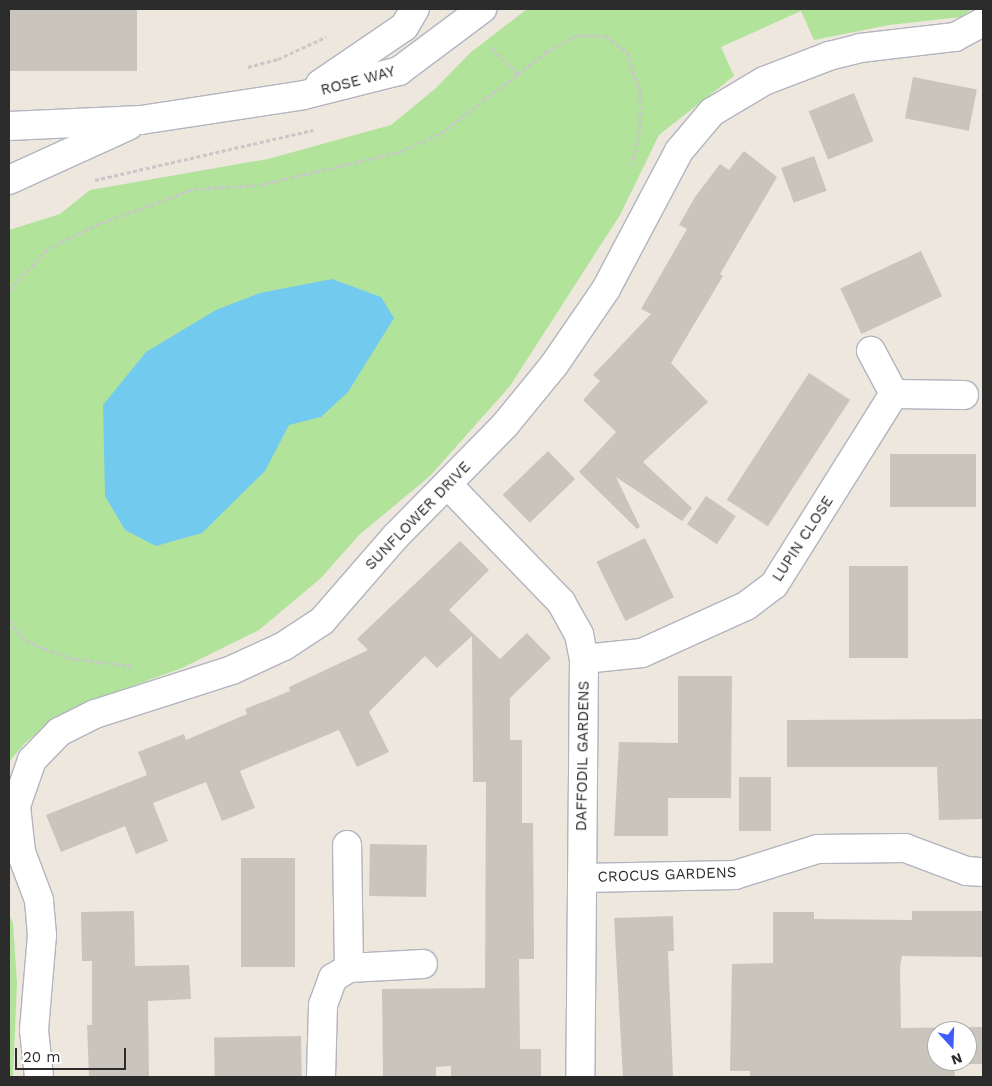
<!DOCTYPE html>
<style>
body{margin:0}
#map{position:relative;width:992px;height:1086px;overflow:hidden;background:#ede7de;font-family:"Work Sans",sans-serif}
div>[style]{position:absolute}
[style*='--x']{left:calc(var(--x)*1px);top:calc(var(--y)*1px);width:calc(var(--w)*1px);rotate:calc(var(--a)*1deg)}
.green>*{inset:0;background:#b2e39b}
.water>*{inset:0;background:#72cbee}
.building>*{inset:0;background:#c9c5bc;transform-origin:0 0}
.path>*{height:3px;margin-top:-1.5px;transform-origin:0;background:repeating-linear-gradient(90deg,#c8c8c8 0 4px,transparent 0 6.5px)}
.roads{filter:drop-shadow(1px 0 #b2b4bf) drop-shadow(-1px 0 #b2b4bf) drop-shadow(0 1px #b2b4bf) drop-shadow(0 -1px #b2b4bf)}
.minor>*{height:28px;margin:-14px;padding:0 14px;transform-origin:14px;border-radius:14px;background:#fff}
span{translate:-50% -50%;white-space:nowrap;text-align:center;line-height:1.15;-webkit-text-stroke:4px #fff;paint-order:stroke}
.street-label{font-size:15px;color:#2c2c2c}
.frame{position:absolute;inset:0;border:10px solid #2c2c2c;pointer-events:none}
.north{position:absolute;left:927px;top:1021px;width:50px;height:50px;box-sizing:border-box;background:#fff;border:1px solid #ababab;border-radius:50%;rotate:160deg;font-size:14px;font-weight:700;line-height:20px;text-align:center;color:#2c2c2c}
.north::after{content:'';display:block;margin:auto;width:18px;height:22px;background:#3f5ef9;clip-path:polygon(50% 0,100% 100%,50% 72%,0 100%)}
.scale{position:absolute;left:15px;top:1048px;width:111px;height:22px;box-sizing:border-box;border:2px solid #2c2c2c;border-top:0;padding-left:6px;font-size:15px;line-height:18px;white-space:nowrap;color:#2c2c2c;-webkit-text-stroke:4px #fff;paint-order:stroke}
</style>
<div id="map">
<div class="green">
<div style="clip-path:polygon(527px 9px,972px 9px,961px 17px,889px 25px,814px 40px,801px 11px,721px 47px,734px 76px,659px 135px,620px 215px,510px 386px,430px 476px,359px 535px,321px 578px,259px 630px,182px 668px,102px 697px,50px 722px,25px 743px,9px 762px,9px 230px,60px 214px,90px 190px,268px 159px,391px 125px,436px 88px,470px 53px)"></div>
<div style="clip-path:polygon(9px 914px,13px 924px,17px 983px,13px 1077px,9px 1077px)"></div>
</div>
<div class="water">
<div style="clip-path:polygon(332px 279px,381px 297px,394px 318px,348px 392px,321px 417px,289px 425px,265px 471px,202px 533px,156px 546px,125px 530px,105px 496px,103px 405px,146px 352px,216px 310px,260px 293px)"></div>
</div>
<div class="building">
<div style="left:9px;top:9px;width:128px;height:62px"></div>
<div style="left:913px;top:77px;width:65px;height:42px;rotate:11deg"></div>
<div style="left:854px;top:93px;width:52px;height:49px;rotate:68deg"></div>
<div style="clip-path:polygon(744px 151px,777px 177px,720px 274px,723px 276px,671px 363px,708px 402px,643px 462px,692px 508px,682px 521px,616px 477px,640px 527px,637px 529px,579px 472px,616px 432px,583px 400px,600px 381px,593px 375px,651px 314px,641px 309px,687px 229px,679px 225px,695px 197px,720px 164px,729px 170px)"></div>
<div style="left:814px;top:156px;width:37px;height:35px;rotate:70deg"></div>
<div style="left:921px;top:251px;width:50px;height:89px;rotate:65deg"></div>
<div style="left:809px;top:373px;width:49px;height:151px;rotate:33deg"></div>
<div style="left:548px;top:451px;width:39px;height:63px;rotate:46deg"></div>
<div style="left:890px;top:454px;width:86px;height:53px"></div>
<div style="left:706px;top:496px;width:36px;height:34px;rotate:34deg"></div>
<div style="left:645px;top:538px;width:66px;height:54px;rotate:64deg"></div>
<div style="clip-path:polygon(460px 541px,489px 570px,449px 610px,500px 659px,527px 633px,551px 658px,510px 698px,510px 740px,522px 740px,522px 823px,533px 823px,534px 959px,519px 959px,520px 1049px,541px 1049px,541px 1077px,451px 1077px,451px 1066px,436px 1067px,436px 1077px,383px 1077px,382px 989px,485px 988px,486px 782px,473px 782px,472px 636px,437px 668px,425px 656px,369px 712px,389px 752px,357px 767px,339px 730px,240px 771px,255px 808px,222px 821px,206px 782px,153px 803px,168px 841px,136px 854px,125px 826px,61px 852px,46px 815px,147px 775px,138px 752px,184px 734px,186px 740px,247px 714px,245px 709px,290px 691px,289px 687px,368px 650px,357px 639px)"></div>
<div style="left:849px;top:566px;width:59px;height:92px"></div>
<div style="clip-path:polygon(678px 676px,732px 676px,731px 798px,668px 798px,668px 836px,614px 836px,619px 742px,678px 743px)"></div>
<div style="clip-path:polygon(983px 719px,983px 819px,939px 820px,937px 767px,787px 767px,787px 720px)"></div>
<div style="left:739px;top:777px;width:32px;height:54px"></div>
<div style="left:370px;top:844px;width:57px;height:52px;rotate:1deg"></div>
<div style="left:241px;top:858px;width:54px;height:109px"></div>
<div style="clip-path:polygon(134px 911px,135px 966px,189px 965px,191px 999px,148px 1001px,149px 1077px,89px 1077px,87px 1025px,92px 1025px,92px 961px,82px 961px,81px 912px)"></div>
<div style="clip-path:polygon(evenodd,912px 911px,983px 911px,983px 957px,902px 956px,900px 967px,901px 1028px,983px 1027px,983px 1064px,954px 1064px,955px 1077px,750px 1077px,750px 1071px,730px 1071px,732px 964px,773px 963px,773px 912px,814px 912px,814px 919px,912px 920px,912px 911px,937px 1031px,967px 1031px,967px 1061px,937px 1061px,937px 1031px)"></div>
<div style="clip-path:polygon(673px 916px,674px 951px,668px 951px,673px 1077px,623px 1077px,614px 918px)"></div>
<div style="left:301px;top:1036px;width:41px;height:87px;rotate:89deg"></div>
</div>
<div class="path">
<div style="--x:248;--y:67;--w:31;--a:-15"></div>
<div style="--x:278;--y:59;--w:53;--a:-24.6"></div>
<div style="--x:518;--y:74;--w:36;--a:-38"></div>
<div style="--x:546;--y:52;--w:35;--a:-29"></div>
<div style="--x:577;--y:35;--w:29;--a:2"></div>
<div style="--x:606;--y:36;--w:26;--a:37"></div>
<div style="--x:627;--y:52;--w:42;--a:72"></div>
<div style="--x:640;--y:92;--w:38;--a:90"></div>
<div style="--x:640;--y:130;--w:35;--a:103"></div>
<div style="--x:95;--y:180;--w:224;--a:-12.9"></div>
<div style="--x:9;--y:290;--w:58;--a:-46.4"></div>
<div style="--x:49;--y:248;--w:52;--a:-26.1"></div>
<div style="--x:96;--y:225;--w:104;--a:-20.2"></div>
<div style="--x:194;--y:189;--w:65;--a:-3.5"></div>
<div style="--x:259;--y:185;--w:144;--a:-13.3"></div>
<div style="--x:399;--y:152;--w:46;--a:-24.3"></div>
<div style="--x:441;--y:133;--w:97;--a:-37.5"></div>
<div style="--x:518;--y:74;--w:40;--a:-136"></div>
<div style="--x:9;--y:621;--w:26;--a:50"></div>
<div style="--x:26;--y:641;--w:47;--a:21.1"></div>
<div style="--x:70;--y:658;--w:62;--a:7.5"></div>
</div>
<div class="roads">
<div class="minor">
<div style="--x:320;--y:84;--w:102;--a:-34.2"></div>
<div style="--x:404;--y:27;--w:21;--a:-59"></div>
<div style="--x:9;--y:126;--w:132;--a:-2.6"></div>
<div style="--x:141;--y:120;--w:165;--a:-8.7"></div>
<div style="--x:304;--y:95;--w:98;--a:-14.2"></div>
<div style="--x:399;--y:71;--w:104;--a:-36.8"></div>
<div style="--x:9;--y:180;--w:131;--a:-24.4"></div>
<div style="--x:894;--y:394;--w:70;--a:0.8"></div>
<div style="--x:448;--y:485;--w:163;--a:46"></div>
<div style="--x:561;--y:602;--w:37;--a:61"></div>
<div style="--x:579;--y:634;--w:25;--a:79"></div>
<div style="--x:584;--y:659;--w:418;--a:90.5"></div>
<div style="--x:584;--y:659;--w:58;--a:-5.9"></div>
<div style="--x:642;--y:653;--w:114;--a:-24.3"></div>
<div style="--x:746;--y:606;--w:35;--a:-37"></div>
<div style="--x:774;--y:585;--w:226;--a:-57.9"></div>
<div style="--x:894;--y:394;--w:49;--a:-118.1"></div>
<div style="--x:582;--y:878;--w:153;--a:-1.1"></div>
<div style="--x:735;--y:875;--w:87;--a:-17.4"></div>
<div style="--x:818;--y:849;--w:87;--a:-0.7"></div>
<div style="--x:905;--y:848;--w:66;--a:20.4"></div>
<div style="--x:967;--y:871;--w:16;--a:4"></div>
<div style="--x:349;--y:968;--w:74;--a:-3.1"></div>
<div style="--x:39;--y:1077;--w:47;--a:-96.1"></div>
<div style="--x:34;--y:1030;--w:95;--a:-85.2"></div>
<div style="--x:42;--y:935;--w:35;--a:-95"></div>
<div style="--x:39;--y:900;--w:51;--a:-110.6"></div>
<div style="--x:21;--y:852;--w:46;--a:-96.2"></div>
<div style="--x:16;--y:806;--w:49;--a:-70.8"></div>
<div style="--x:32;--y:760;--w:39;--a:-46"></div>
<div style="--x:59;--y:732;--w:40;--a:-26.6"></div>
<div style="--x:95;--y:714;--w:144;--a:-17.8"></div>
<div style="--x:232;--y:670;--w:57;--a:-24.8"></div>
<div style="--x:284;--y:646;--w:45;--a:-33.3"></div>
<div style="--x:322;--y:621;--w:111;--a:-49"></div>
<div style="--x:395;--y:537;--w:157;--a:-45.5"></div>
<div style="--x:505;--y:425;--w:77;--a:-50.8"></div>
<div style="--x:554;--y:365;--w:92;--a:-55.6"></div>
<div style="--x:606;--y:289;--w:156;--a:-62.1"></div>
<div style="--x:679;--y:151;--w:51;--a:-49.8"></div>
<div style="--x:712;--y:112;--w:61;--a:-30.8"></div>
<div style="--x:764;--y:81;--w:70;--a:-21"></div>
<div style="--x:829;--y:56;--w:32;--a:-14"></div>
<div style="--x:860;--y:48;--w:96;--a:-6.6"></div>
<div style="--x:955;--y:37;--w:32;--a:-28"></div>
<div style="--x:321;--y:1077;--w:72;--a:-88.4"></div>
<div style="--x:323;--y:1005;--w:29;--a:-70"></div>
<div style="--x:333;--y:978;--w:19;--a:-32"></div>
<div style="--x:349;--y:968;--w:123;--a:-90.9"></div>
</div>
</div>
<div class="street-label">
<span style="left:358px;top:81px;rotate:-15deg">ROSE WAY</span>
<span style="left:418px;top:516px;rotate:-46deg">SUNFLOWER DRIVE</span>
<span style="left:803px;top:539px;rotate:-57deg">LUPIN CLOSE</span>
<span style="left:583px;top:756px;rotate:-89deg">DAFFODIL GARDENS</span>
<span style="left:667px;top:875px;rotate:-2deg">CROCUS GARDENS</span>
</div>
<div class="frame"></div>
<div class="north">N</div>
<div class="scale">20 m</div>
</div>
